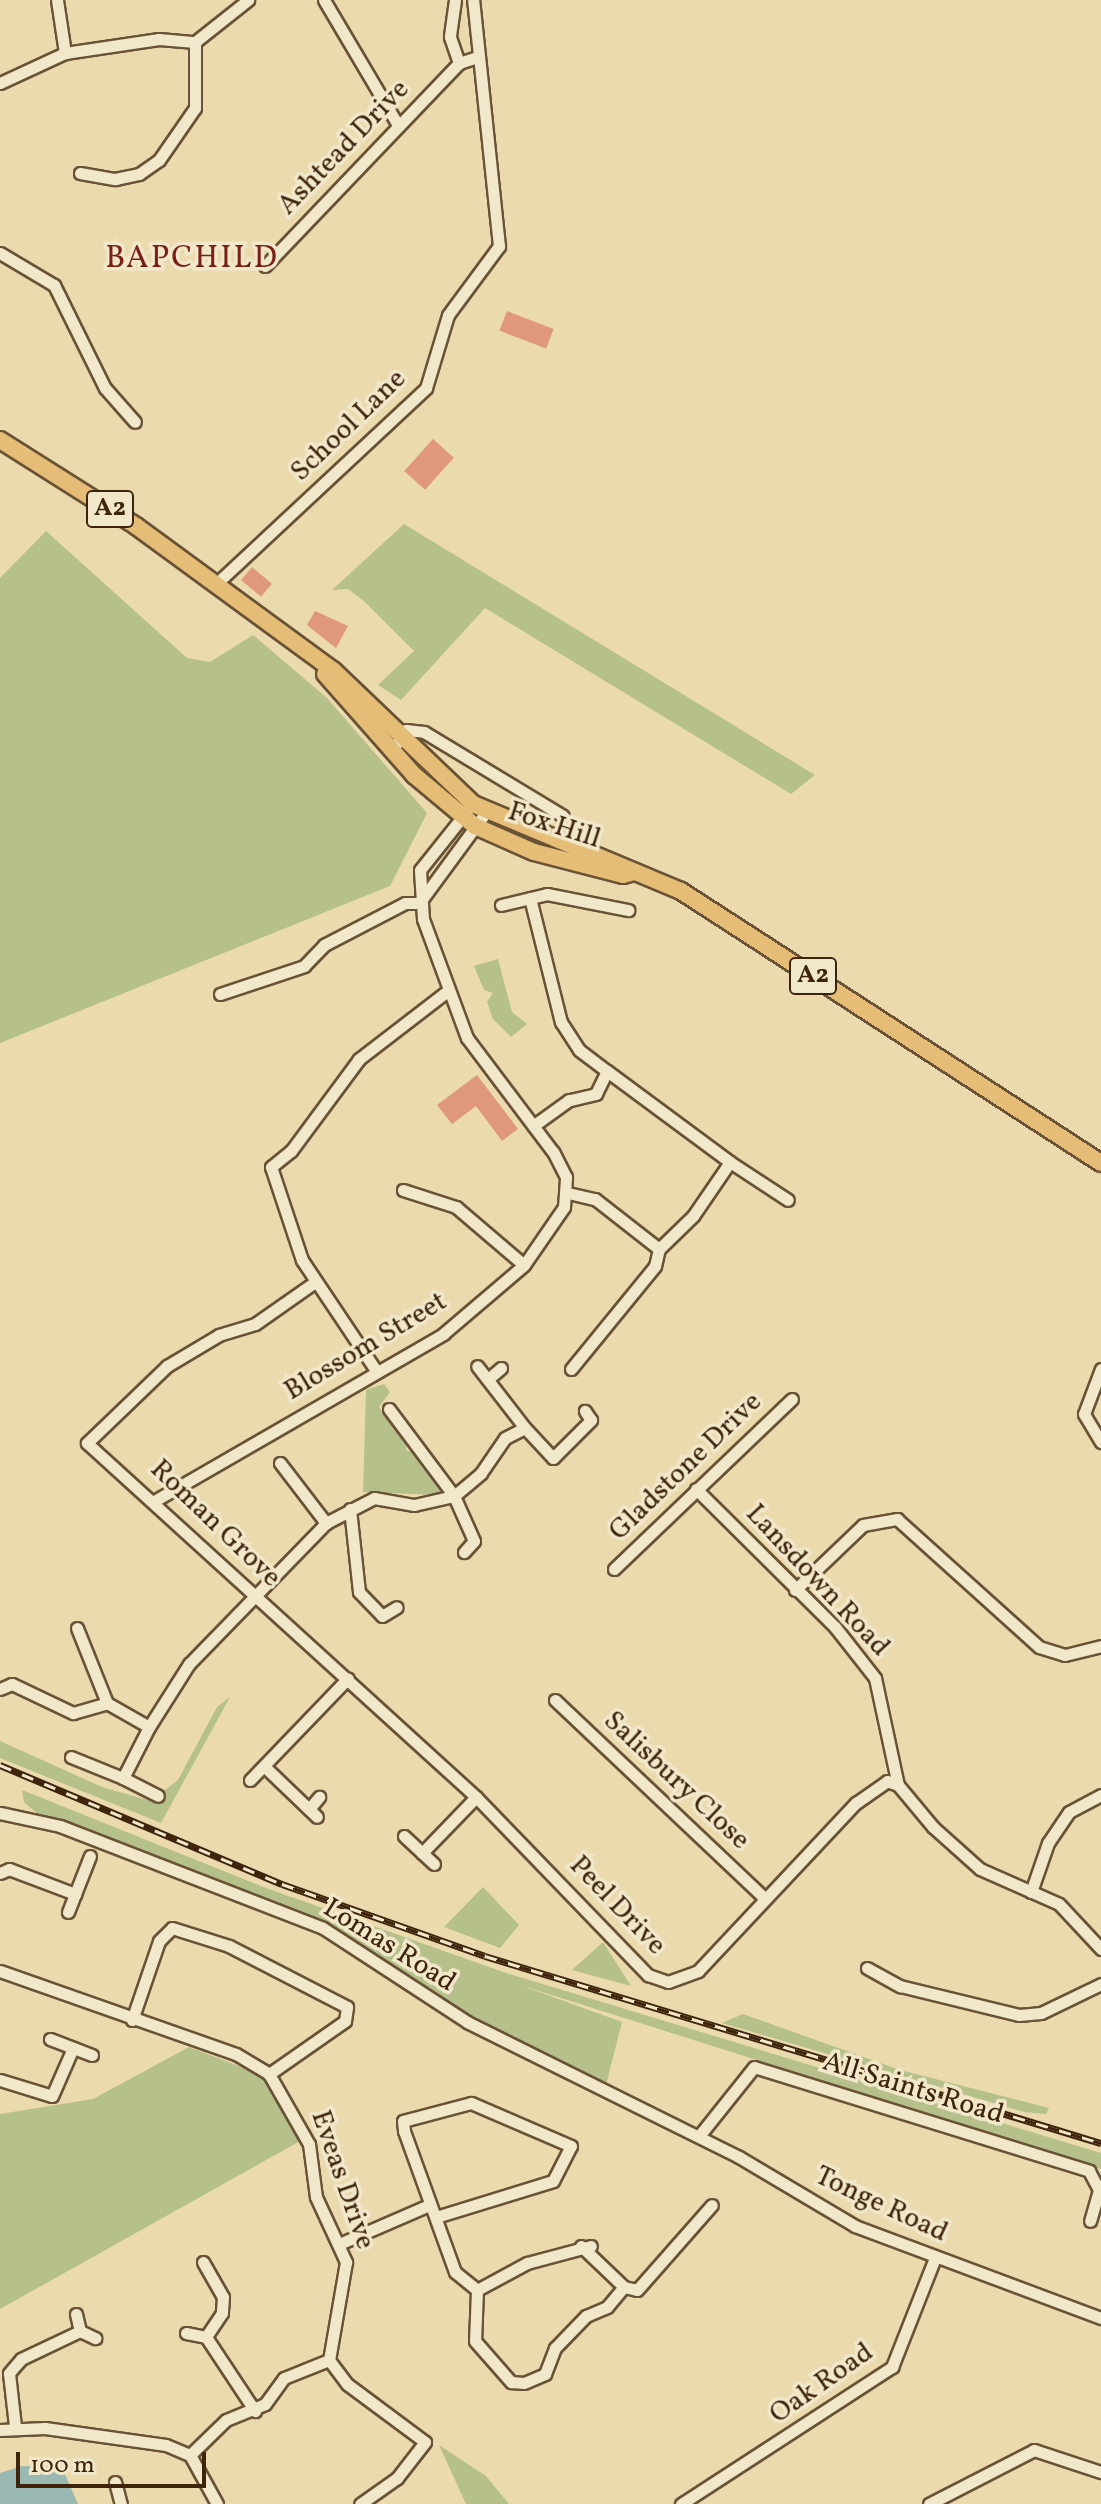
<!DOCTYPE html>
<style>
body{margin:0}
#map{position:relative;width:1101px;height:2504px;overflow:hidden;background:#eadaad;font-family:Vollkorn,serif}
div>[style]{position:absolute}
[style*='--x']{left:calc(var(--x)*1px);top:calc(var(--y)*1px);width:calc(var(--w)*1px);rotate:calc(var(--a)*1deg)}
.green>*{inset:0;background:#b6c08a}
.water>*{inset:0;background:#9ab9b2}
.building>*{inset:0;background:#df977d;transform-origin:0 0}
.roads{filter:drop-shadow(2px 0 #695235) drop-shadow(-2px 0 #695235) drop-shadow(0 2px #695235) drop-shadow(0 -2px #695235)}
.street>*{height:11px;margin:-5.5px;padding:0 5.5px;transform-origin:5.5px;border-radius:5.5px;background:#f1e7ca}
.primary>*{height:16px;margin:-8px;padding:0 8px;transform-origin:8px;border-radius:8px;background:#e5bd76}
.rail>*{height:7px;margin-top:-3.5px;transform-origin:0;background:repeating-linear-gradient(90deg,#f1e7ca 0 12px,#3e240d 0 24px);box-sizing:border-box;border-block:2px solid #3e240d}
span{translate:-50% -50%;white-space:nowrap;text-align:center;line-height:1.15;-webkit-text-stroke:7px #f1e7ca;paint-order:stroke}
.shield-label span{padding:2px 6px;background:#f1e7ca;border:2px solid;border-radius:6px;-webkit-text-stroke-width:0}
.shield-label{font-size:26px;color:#3e240d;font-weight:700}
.street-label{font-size:28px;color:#3e240d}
.quarter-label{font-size:32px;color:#7a1f14;letter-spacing:2px}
.scale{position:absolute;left:16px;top:2452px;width:190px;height:36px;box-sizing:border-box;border:4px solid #3e240d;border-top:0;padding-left:10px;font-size:24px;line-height:28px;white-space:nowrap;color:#3e240d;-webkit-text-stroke:6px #f1e7ca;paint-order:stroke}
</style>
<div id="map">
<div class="green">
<div style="clip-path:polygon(404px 524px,815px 775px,791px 794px,485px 608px,401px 700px,378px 685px,414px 651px,364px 601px,348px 589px,332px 590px)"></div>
<div style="clip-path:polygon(46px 531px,187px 658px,210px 662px,253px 635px,327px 698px,427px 813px,390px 886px,0 1043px,0 578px)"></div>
<div style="clip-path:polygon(498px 959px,512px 1012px,527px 1024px,511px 1037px,493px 1019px,487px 1002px,493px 993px,484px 990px,474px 966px)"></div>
<div style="clip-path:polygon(384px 1384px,390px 1392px,379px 1407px,407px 1441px,406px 1450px,418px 1454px,443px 1490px,437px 1495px,363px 1492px,366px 1390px)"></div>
<div style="clip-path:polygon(230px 1697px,161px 1823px,0 1758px,0 1741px,102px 1787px,151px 1801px,178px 1780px,217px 1707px)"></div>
<div style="clip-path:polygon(22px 1790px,266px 1888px,506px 1973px,1101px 2153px,1101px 2169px,520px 1985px,622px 2022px,605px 2089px,451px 2010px,326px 1922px,41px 1817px,24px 1802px)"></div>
<div style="clip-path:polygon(483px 1887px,519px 1925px,500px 1948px,444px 1927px)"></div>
<div style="clip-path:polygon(603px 1942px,631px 1986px,572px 1970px)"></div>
<div style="clip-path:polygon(743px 2014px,900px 2070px,1049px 2108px,1046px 2114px,1024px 2112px,722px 2023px)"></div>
<div style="clip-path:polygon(189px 2047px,260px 2074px,302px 2140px,0 2309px,0 2114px,93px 2099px)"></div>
<div style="clip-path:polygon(439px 2445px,486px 2476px,509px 2504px,466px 2504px)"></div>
</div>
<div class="water">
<div style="clip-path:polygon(22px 2466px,62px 2467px,78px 2504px,0 2504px,0 2473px)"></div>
</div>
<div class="building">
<div style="left:507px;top:311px;width:50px;height:21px;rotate:21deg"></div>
<div style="left:433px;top:439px;width:28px;height:43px;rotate:42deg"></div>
<div style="left:252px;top:567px;width:26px;height:17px;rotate:40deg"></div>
<div style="clip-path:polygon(315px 611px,348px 626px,336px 648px,307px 625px)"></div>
<div style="clip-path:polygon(477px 1075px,518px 1129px,502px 1141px,476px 1106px,452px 1124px,437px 1105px)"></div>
</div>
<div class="roads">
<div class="street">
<div style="--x:57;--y:0;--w:54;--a:81.4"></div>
<div style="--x:324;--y:0;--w:145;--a:59.4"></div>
<div style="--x:455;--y:0;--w:37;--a:98"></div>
<div style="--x:450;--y:37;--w:28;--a:71"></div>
<div style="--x:0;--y:83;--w:72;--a:-24.8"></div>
<div style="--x:65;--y:53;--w:95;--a:-8.5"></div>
<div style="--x:159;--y:39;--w:36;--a:5"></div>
<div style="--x:195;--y:42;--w:68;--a:-38.4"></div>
<div style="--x:80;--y:173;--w:36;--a:10"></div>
<div style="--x:115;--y:179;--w:25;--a:-12"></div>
<div style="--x:139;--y:174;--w:24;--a:-35"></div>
<div style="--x:159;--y:160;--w:63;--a:-55.3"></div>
<div style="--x:195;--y:108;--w:66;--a:-90"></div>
<div style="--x:0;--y:253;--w:63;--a:30.7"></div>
<div style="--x:54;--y:285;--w:115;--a:63.7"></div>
<div style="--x:105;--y:388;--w:45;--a:48.6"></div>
<div style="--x:265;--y:266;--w:281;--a:-46.3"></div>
<div style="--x:459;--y:63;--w:20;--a:-18"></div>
<div style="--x:217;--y:583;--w:286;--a:-43"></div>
<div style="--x:426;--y:388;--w:76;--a:-73.2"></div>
<div style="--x:448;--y:315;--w:86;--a:-53.5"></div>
<div style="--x:499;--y:246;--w:247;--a:-96"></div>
<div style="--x:393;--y:749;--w:23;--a:-56"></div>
<div style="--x:406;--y:730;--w:18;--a:6"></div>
<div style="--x:424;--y:732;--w:162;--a:31.1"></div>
<div style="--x:530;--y:898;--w:128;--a:76"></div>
<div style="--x:561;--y:1022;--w:33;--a:57"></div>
<div style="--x:579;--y:1050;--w:35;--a:37"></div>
<div style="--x:607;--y:1071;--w:25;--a:116"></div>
<div style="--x:596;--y:1094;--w:28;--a:167"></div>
<div style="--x:569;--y:1100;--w:44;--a:144.2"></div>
<div style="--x:420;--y:902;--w:112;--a:-53.7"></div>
<div style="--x:501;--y:905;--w:47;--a:-13.4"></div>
<div style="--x:547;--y:894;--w:83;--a:11.2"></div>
<div style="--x:220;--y:994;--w:89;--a:-18.4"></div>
<div style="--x:304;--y:966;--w:29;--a:-46"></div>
<div style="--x:324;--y:945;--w:91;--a:-27.4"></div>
<div style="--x:405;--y:903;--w:15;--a:0"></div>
<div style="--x:607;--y:1071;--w:153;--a:36.5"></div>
<div style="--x:730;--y:1162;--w:65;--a:124.4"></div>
<div style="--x:693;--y:1216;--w:47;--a:135.9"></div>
<div style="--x:730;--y:1162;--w:69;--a:33.2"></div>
<div style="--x:403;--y:1190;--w:56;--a:17.8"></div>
<div style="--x:456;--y:1207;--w:89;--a:40.5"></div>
<div style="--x:568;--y:1193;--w:28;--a:13"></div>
<div style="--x:595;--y:1199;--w:81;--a:38"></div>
<div style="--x:315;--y:1282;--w:73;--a:145"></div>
<div style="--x:255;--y:1324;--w:38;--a:163"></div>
<div style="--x:219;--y:1335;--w:61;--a:149.2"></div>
<div style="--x:167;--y:1366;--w:111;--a:136.1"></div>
<div style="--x:87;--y:1443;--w:526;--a:42.3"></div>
<div style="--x:476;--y:1797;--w:248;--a:46"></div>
<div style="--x:648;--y:1975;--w:21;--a:19"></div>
<div style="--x:668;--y:1982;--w:32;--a:-20"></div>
<div style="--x:698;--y:1971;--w:231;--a:-46.8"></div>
<div style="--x:856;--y:1803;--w:38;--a:-35"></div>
<div style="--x:887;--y:1781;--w:12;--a:20"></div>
<div style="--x:571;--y:1369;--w:133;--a:-50.8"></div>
<div style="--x:655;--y:1266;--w:17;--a:-77"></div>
<div style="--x:1101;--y:1369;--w:48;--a:110.7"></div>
<div style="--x:1084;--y:1414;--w:33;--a:59"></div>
<div style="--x:377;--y:1372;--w:135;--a:-123.8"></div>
<div style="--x:302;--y:1260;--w:98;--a:-108.4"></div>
<div style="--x:271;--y:1167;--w:26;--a:-39"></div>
<div style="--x:291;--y:1151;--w:114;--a:-53.5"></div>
<div style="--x:359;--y:1059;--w:110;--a:-37.6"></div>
<div style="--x:488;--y:1379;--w:17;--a:-40"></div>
<div style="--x:389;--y:1409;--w:109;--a:53.2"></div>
<div style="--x:454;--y:1496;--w:49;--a:66"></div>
<div style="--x:474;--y:1541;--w:15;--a:132"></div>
<div style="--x:525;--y:1428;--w:41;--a:47"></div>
<div style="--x:553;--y:1458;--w:54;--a:-45"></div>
<div style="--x:591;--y:1420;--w:11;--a:-124"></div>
<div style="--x:280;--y:1463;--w:76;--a:52.5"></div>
<div style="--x:696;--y:1489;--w:196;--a:44.8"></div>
<div style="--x:835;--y:1627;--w:65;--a:51.9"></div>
<div style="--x:875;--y:1678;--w:109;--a:77.9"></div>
<div style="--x:898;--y:1785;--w:55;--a:50.2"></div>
<div style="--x:933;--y:1827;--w:63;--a:41.8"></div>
<div style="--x:980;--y:1869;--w:86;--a:23.9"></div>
<div style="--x:1059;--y:1904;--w:62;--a:47"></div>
<div style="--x:156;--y:1500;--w:332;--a:-30"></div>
<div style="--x:443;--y:1334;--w:106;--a:-40.4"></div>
<div style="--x:524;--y:1265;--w:70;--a:-55.4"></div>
<div style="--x:564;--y:1207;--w:30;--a:-86"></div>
<div style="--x:566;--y:1177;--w:28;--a:-117"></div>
<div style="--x:553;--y:1152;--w:143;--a:-127"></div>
<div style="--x:467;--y:1038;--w:127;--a:-110.3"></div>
<div style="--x:423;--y:919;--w:49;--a:-93.5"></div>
<div style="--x:420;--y:870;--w:75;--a:-51.5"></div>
<div style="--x:350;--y:1509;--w:83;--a:83.8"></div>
<div style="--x:359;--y:1592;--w:33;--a:46"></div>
<div style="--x:382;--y:1616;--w:17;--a:-31"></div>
<div style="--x:614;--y:1569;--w:246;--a:-43.7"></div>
<div style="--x:795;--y:1590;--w:94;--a:-43.7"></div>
<div style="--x:863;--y:1525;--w:35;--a:-10"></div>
<div style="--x:897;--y:1519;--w:191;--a:42"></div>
<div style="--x:1039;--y:1647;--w:27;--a:17"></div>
<div style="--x:1065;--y:1655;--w:37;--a:-14"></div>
<div style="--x:77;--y:1628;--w:81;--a:68.2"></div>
<div style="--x:107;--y:1703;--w:48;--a:29.7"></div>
<div style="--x:149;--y:1727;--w:75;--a:-57.6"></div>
<div style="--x:189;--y:1664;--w:197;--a:-45.8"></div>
<div style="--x:326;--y:1523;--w:54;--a:-27.5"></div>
<div style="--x:374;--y:1498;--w:41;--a:9.9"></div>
<div style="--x:414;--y:1505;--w:41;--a:-12.7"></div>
<div style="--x:454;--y:1496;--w:35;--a:-40"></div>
<div style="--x:481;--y:1473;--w:42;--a:-55.6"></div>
<div style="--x:505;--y:1438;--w:22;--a:-27"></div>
<div style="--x:525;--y:1428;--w:78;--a:-127.7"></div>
<div style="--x:0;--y:1689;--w:13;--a:-23"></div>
<div style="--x:12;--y:1684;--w:68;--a:25.4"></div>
<div style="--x:73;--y:1713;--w:35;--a:-16"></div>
<div style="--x:555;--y:1700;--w:286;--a:43.4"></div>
<div style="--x:71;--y:1757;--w:56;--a:22"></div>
<div style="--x:123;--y:1778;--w:57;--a:-63"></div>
<div style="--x:267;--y:1769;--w:69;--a:43.8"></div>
<div style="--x:123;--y:1778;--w:39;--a:27"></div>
<div style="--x:250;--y:1780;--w:141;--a:-46.1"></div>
<div style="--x:309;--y:1809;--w:16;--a:-50"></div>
<div style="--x:0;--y:1813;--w:61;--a:12.2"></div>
<div style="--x:60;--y:1826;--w:282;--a:21.2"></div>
<div style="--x:323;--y:1928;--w:172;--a:33.1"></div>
<div style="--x:467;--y:2022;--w:304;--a:26.4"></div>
<div style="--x:739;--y:2157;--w:135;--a:30.7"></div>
<div style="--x:855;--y:2226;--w:263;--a:20.5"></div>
<div style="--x:404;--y:1836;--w:41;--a:43"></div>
<div style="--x:422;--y:1853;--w:78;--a:-46"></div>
<div style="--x:0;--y:1873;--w:10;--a:-24"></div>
<div style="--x:9;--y:1869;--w:71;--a:20.7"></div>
<div style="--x:1031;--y:1892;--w:52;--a:-70.9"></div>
<div style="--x:1048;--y:1843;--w:37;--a:-56"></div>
<div style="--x:1069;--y:1812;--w:36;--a:-28"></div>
<div style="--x:68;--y:1912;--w:60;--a:-68.6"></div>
<div style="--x:867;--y:1968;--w:38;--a:29"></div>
<div style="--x:900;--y:1986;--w:122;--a:13.7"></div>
<div style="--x:1019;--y:2015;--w:22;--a:-5"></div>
<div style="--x:1041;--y:2013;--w:67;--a:-25.8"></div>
<div style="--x:0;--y:1971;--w:250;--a:19.4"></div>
<div style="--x:236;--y:2054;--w:39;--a:31"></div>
<div style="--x:269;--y:2074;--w:81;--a:60.3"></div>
<div style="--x:309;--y:2144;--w:53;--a:82.5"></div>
<div style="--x:316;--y:2197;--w:72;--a:65.2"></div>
<div style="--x:346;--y:2262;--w:99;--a:99.8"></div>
<div style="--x:132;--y:2020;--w:83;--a:-71.1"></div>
<div style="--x:159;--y:1941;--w:18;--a:-45"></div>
<div style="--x:172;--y:1928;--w:60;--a:17.5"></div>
<div style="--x:229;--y:1946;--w:133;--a:27.3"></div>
<div style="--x:347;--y:2007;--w:14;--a:98"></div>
<div style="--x:345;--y:2021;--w:93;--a:145.1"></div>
<div style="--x:50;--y:2039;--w:45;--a:20.9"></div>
<div style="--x:0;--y:2080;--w:54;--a:17.1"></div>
<div style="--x:52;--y:2096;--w:52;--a:-66.4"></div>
<div style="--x:699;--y:2136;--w:88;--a:-51.4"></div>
<div style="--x:754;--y:2067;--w:351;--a:17.2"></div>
<div style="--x:1089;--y:2171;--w:21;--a:62"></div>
<div style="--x:1099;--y:2190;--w:32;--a:106"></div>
<div style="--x:436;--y:2217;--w:122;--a:-17.1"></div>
<div style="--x:553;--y:2181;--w:39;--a:-63"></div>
<div style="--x:571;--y:2146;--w:109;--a:-156.7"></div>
<div style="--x:471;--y:2103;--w:70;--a:165.2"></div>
<div style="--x:403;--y:2121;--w:10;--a:84"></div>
<div style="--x:404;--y:2131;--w:150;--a:70.1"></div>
<div style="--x:455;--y:2272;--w:28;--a:39"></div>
<div style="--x:477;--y:2290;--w:51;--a:92.2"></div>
<div style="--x:475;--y:2341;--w:55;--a:48.7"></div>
<div style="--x:511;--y:2382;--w:13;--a:4"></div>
<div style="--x:524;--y:2383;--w:23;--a:-23"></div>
<div style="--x:545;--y:2374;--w:28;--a:-69"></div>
<div style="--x:555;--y:2348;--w:45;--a:-45.9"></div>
<div style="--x:586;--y:2316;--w:23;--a:-23"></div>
<div style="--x:607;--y:2307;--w:26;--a:-50"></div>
<div style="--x:624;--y:2287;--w:13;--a:13"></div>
<div style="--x:637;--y:2290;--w:113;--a:-48.6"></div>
<div style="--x:339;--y:2244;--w:98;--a:-23.4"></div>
<div style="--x:581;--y:2246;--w:59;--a:43.6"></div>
<div style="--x:203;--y:2262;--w:40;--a:60.3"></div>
<div style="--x:223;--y:2297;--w:16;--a:94"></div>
<div style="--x:222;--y:2313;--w:29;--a:124"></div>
<div style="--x:206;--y:2337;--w:89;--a:56.5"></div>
<div style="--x:477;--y:2290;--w:57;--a:-28.4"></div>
<div style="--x:527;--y:2263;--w:66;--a:-14.9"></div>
<div style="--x:76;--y:2314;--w:17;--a:77"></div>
<div style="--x:186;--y:2333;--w:20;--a:11"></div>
<div style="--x:329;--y:2360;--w:30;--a:53"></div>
<div style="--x:347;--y:2384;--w:97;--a:36.6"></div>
<div style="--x:425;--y:2442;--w:46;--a:127.9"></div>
<div style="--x:397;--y:2478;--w:45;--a:144.9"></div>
<div style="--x:15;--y:2426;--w:53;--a:-96.5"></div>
<div style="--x:9;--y:2373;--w:18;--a:-49"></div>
<div style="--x:21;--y:2359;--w:65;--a:-25.4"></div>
<div style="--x:80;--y:2331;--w:17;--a:25"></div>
<div style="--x:0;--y:2430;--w:45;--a:-2.5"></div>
<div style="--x:45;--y:2428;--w:122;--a:8"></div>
<div style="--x:166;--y:2445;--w:26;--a:23"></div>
<div style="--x:190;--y:2455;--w:50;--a:-44.2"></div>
<div style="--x:226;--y:2420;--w:42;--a:-22.3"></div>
<div style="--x:265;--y:2404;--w:32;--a:-54"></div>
<div style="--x:284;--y:2378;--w:48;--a:-21.8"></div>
<div style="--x:190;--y:2455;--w:56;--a:61.1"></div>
<div style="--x:115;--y:2482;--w:23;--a:75"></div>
<div style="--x:681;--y:2504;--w:252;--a:-33"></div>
<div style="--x:892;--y:2367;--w:117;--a:-68.5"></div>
<div style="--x:929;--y:2504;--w:118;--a:-27.2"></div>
<div style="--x:1034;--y:2450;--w:71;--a:18.2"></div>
</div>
<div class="primary">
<div style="--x:0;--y:440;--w:161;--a:32.3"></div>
<div style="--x:136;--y:526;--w:244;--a:36.2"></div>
<div style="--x:333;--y:670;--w:194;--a:43.7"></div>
<div style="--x:473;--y:804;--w:225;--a:22.7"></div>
<div style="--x:681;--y:891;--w:500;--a:32.93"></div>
<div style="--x:325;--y:674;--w:135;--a:48.6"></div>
<div style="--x:414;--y:775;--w:80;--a:39.9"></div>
<div style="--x:475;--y:826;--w:64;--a:23.8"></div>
<div style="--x:534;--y:852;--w:92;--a:14.5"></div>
<div style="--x:623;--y:875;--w:12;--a:-14"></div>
</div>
</div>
<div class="rail">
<div style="--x:0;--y:1765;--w:306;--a:22.9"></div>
<div style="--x:282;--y:1884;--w:215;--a:19.5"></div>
<div style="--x:485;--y:1956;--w:644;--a:16.89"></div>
</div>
<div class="shield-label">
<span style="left:110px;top:509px">A2</span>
<span style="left:813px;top:976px">A2</span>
</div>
<div class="street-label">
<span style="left:344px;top:148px;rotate:-46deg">Ashtead Drive</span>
<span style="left:349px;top:426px;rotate:-44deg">School Lane</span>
<span style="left:554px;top:826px;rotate:18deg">Fox Hill</span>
<span style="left:366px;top:1347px;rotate:-31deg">Blossom Street</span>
<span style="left:686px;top:1467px;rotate:-44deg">Gladstone Drive</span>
<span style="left:215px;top:1524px;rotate:44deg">Roman Grove</span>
<span style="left:817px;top:1581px;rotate:47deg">Lansdown Road</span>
<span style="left:676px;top:1781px;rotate:43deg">Salisbury Close</span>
<span style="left:617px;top:1906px;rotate:46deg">Peel Drive</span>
<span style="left:389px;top:1946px;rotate:32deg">Lomas Road</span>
<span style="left:913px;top:2089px;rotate:17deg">All Saints Road</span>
<span style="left:342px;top:2180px;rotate:71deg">Eveas Drive</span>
<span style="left:881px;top:2205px;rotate:25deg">Tonge Road</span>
<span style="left:822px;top:2384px;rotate:-35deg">Oak Road</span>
</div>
<div class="quarter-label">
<span style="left:192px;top:259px">BAPCHILD</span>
</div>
<div class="scale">100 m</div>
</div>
